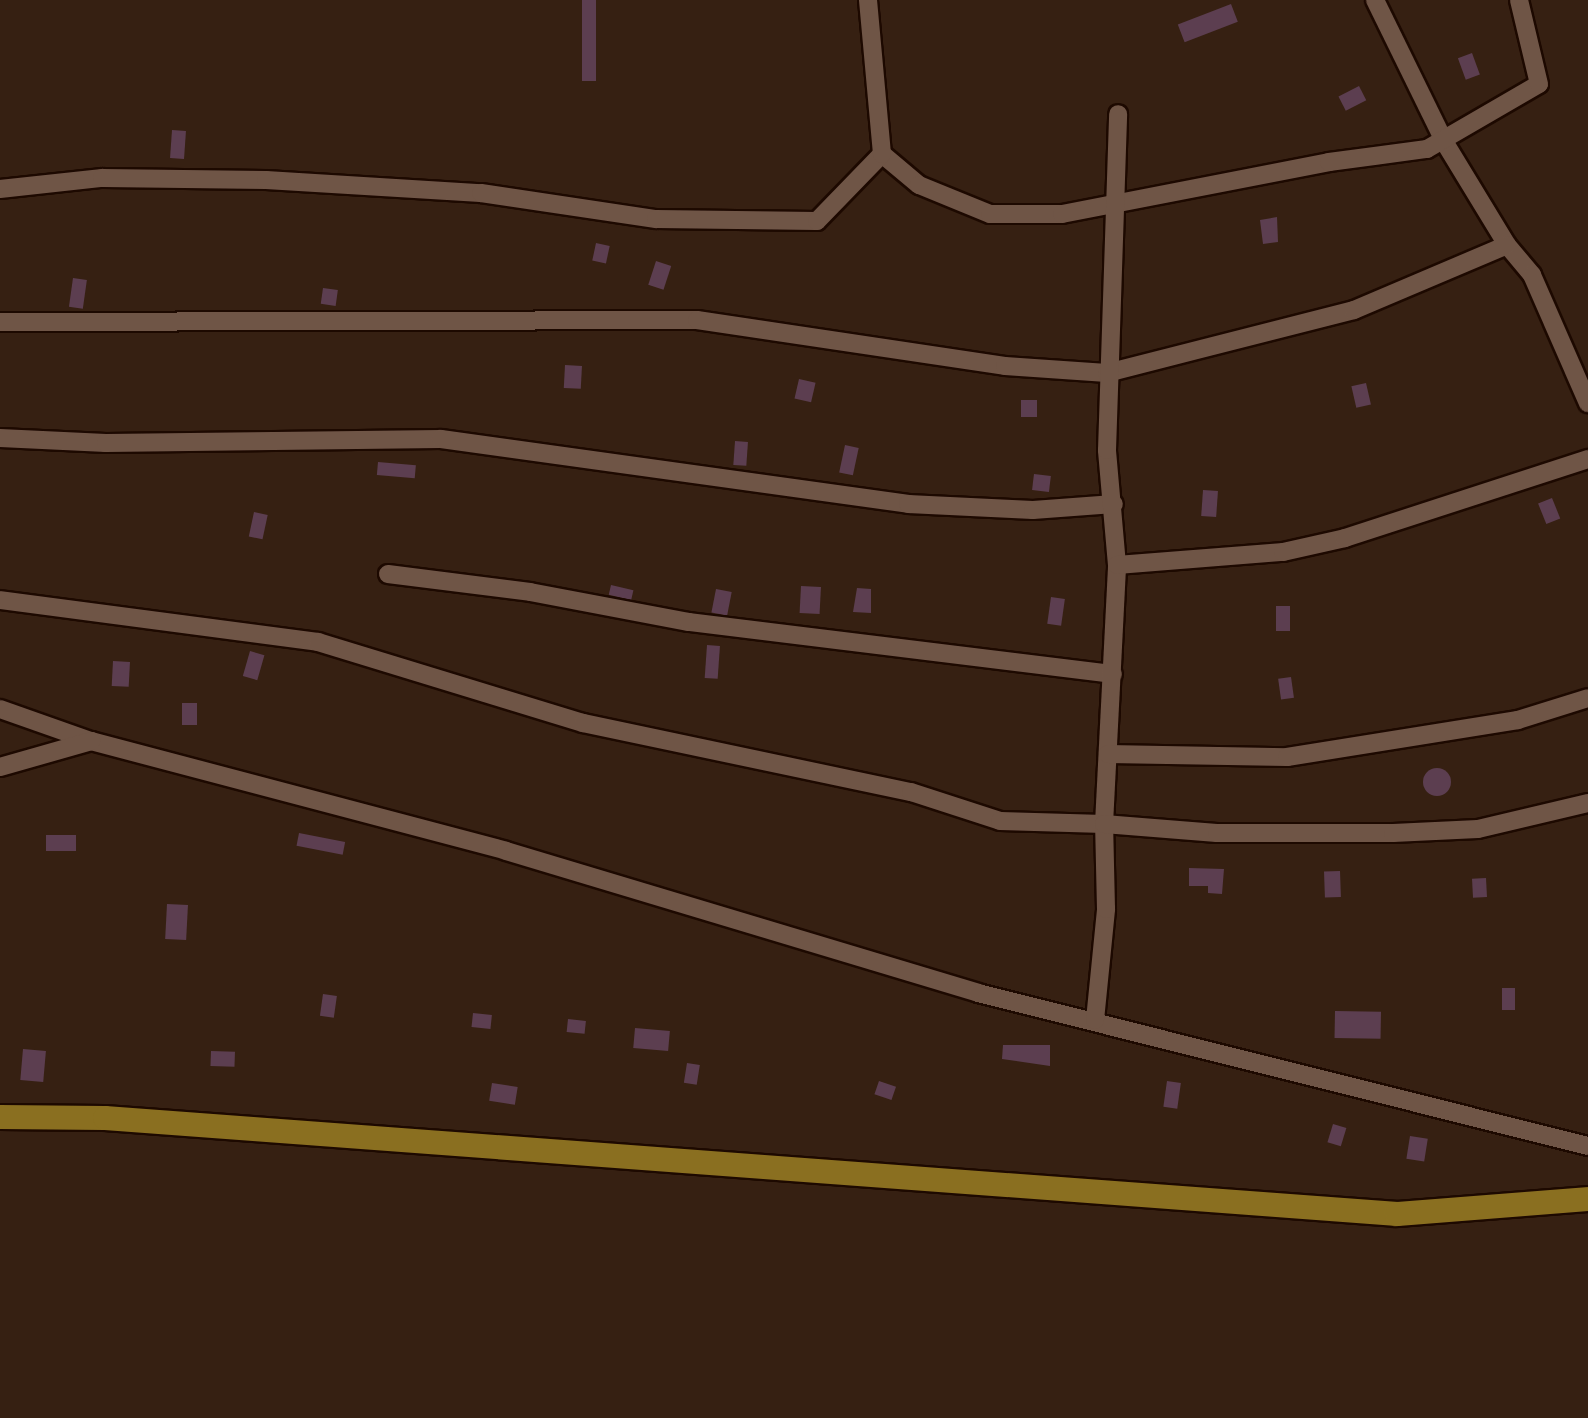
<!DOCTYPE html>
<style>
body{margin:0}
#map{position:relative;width:1588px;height:1418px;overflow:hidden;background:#362012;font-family:Poppins,sans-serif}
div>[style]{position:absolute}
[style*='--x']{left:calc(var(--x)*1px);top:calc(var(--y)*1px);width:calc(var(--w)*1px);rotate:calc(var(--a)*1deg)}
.building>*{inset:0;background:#5c3e50;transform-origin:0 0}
.round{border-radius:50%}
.roads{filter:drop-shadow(2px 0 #1d0900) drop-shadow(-2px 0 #1d0900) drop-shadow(0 2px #1d0900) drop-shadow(0 -2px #1d0900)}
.minor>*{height:18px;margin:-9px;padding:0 9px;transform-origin:9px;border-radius:9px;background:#6f5546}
.major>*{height:24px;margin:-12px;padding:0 12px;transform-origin:12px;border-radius:12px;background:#8a6f20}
span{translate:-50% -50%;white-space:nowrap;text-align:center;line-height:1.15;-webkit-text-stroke:8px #2c1709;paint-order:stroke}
</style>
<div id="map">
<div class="building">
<div style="left:582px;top:0;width:14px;height:81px"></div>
<div style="left:1231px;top:4px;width:19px;height:57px;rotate:69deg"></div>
<div style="left:1472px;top:53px;width:23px;height:15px;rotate:70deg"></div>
<div style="left:1359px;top:86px;width:16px;height:23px;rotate:63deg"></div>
<div style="left:172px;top:130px;width:14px;height:28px;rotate:4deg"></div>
<div style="clip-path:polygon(1277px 217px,1278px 242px,1263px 244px,1260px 220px)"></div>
<div style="left:596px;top:243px;width:14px;height:18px;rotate:12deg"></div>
<div style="left:656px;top:261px;width:16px;height:25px;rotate:18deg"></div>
<div style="left:73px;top:278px;width:14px;height:29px;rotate:8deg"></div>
<div style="left:323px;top:288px;width:15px;height:16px;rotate:8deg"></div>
<div style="left:565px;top:365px;width:17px;height:23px;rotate:3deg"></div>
<div style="left:799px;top:379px;width:17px;height:20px;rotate:13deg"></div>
<div style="left:1366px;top:383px;width:22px;height:15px;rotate:77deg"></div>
<div style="left:1021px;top:400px;width:16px;height:17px"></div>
<div style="left:735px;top:441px;width:13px;height:24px;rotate:4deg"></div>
<div style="left:845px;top:445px;width:14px;height:28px;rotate:12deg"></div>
<div style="left:378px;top:462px;width:38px;height:13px;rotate:5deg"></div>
<div style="left:1034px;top:474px;width:17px;height:16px;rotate:7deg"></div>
<div style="left:1203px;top:490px;width:15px;height:26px;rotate:4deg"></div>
<div style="left:1552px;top:498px;width:22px;height:15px;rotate:68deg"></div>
<div style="left:254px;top:512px;width:14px;height:25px;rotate:12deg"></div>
<div style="left:611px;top:585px;width:23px;height:10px;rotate:13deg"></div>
<div style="left:801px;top:586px;width:20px;height:27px;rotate:3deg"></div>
<div style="clip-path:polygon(857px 588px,871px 589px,871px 613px,853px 612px)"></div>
<div style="left:716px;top:589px;width:16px;height:24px;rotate:11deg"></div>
<div style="left:1051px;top:597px;width:14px;height:27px;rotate:8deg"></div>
<div style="left:1276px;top:606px;width:14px;height:25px"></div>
<div style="left:707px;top:645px;width:13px;height:33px;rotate:4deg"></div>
<div style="left:250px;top:651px;width:15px;height:26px;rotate:16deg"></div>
<div style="left:113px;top:661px;width:17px;height:25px;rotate:3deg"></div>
<div style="left:1291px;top:677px;width:21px;height:13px;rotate:82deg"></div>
<div style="left:182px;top:703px;width:15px;height:22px"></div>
<div class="round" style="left:1423px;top:768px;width:28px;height:28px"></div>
<div style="left:299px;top:833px;width:47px;height:13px;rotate:11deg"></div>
<div style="left:46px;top:835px;width:30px;height:16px"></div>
<div style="clip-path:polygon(1189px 868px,1224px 869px,1222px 894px,1208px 893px,1208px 886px,1189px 886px)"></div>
<div style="left:1340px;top:871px;width:26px;height:16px;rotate:88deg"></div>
<div style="left:1486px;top:878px;width:19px;height:14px;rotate:87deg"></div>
<div style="left:167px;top:904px;width:21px;height:35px;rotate:3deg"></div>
<div style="left:1502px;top:988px;width:13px;height:22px"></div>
<div style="left:323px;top:994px;width:14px;height:22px;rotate:8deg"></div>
<div style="left:1335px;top:1011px;width:46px;height:27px;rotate:1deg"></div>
<div style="left:473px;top:1013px;width:19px;height:14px;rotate:6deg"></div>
<div style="left:568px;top:1019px;width:18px;height:13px;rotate:6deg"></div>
<div style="left:635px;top:1028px;width:35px;height:20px;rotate:5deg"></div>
<div style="clip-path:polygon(1003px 1045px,1050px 1045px,1050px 1066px,1002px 1059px)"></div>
<div style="left:23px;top:1049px;width:23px;height:31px;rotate:5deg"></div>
<div style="left:211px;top:1051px;width:24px;height:15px;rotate:2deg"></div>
<div style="left:687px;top:1063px;width:13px;height:20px;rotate:9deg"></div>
<div style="left:879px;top:1081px;width:18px;height:14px;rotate:19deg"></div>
<div style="left:1167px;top:1081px;width:14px;height:26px;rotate:8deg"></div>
<div style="left:492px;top:1083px;width:26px;height:18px;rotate:9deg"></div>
<div style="left:1333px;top:1124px;width:14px;height:19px;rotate:17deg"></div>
<div style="left:1410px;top:1136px;width:18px;height:23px;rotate:9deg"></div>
</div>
<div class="roads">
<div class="minor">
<div style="--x:1375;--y:0;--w:159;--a:63.9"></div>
<div style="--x:1445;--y:143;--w:119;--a:58.7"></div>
<div style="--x:1507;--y:245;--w:39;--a:50"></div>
<div style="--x:1532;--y:275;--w:140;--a:66.4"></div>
<div style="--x:882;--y:154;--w:48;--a:40"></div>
<div style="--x:919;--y:185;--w:77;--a:22.2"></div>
<div style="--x:990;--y:214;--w:72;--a:0"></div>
<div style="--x:1062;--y:214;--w:272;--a:-11"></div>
<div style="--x:1329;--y:162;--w:99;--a:-7.6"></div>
<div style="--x:1427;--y:149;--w:129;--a:-30.1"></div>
<div style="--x:1539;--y:84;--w:86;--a:-103.4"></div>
<div style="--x:0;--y:189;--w:103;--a:-6.2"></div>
<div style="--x:102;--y:178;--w:164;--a:0.7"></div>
<div style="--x:266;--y:180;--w:215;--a:3.5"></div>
<div style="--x:481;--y:193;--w:177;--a:8.5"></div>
<div style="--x:656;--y:219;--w:161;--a:0.7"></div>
<div style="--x:817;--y:221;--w:93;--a:-45.9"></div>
<div style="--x:882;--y:154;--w:155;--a:-95.2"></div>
<div style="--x:0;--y:322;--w:697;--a:-0.16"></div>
<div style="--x:697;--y:320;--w:311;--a:8.5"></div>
<div style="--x:1005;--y:366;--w:102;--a:3.9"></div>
<div style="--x:1107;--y:373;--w:255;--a:-14.3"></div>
<div style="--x:1354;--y:310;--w:166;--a:-23"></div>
<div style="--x:0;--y:438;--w:106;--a:2.7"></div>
<div style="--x:106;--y:443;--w:335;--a:-0.7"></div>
<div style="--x:441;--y:439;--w:472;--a:7.9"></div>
<div style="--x:908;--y:504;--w:125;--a:2.7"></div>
<div style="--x:1033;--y:510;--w:81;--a:-4.2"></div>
<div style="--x:1117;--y:565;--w:115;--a:-95"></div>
<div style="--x:1107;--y:450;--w:336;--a:-88.1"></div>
<div style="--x:388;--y:574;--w:143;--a:7.2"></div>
<div style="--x:530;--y:592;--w:162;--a:10.7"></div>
<div style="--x:689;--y:622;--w:427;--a:7"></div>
<div style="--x:0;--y:600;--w:321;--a:7.5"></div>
<div style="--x:318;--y:642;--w:277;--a:17"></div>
<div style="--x:583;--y:723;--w:335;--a:11.9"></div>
<div style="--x:911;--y:792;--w:94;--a:18"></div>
<div style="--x:1000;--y:821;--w:104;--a:1.7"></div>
<div style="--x:1104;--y:824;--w:259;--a:-87.1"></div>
<div style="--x:1117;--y:565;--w:167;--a:-4.5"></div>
<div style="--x:1283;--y:552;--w:64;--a:-12.7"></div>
<div style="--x:1345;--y:538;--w:256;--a:-18"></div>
<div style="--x:0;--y:709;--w:96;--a:19.4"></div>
<div style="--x:91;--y:741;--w:429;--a:14.8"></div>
<div style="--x:506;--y:851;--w:493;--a:16.7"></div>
<div style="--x:978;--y:993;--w:629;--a:14.08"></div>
<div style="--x:1108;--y:754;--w:179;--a:1"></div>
<div style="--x:1287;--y:757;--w:234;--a:-9.1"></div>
<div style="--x:1518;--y:720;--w:73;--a:-17.4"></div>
<div style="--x:0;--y:767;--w:95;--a:-15.9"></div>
<div style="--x:1095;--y:1020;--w:112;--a:-84.3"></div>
<div style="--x:1106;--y:909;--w:85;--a:-91.3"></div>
<div style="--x:1104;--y:824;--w:113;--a:4.6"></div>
<div style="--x:1217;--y:833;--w:176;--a:0"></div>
<div style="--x:1393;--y:833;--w:85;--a:-2.7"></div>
<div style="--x:1478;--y:829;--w:113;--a:-13.3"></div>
</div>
<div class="major">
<div style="--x:0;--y:1117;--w:105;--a:0.5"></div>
<div style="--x:105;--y:1118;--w:1296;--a:4.25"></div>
<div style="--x:1397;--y:1214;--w:192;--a:-4.5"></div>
</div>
</div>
</div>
